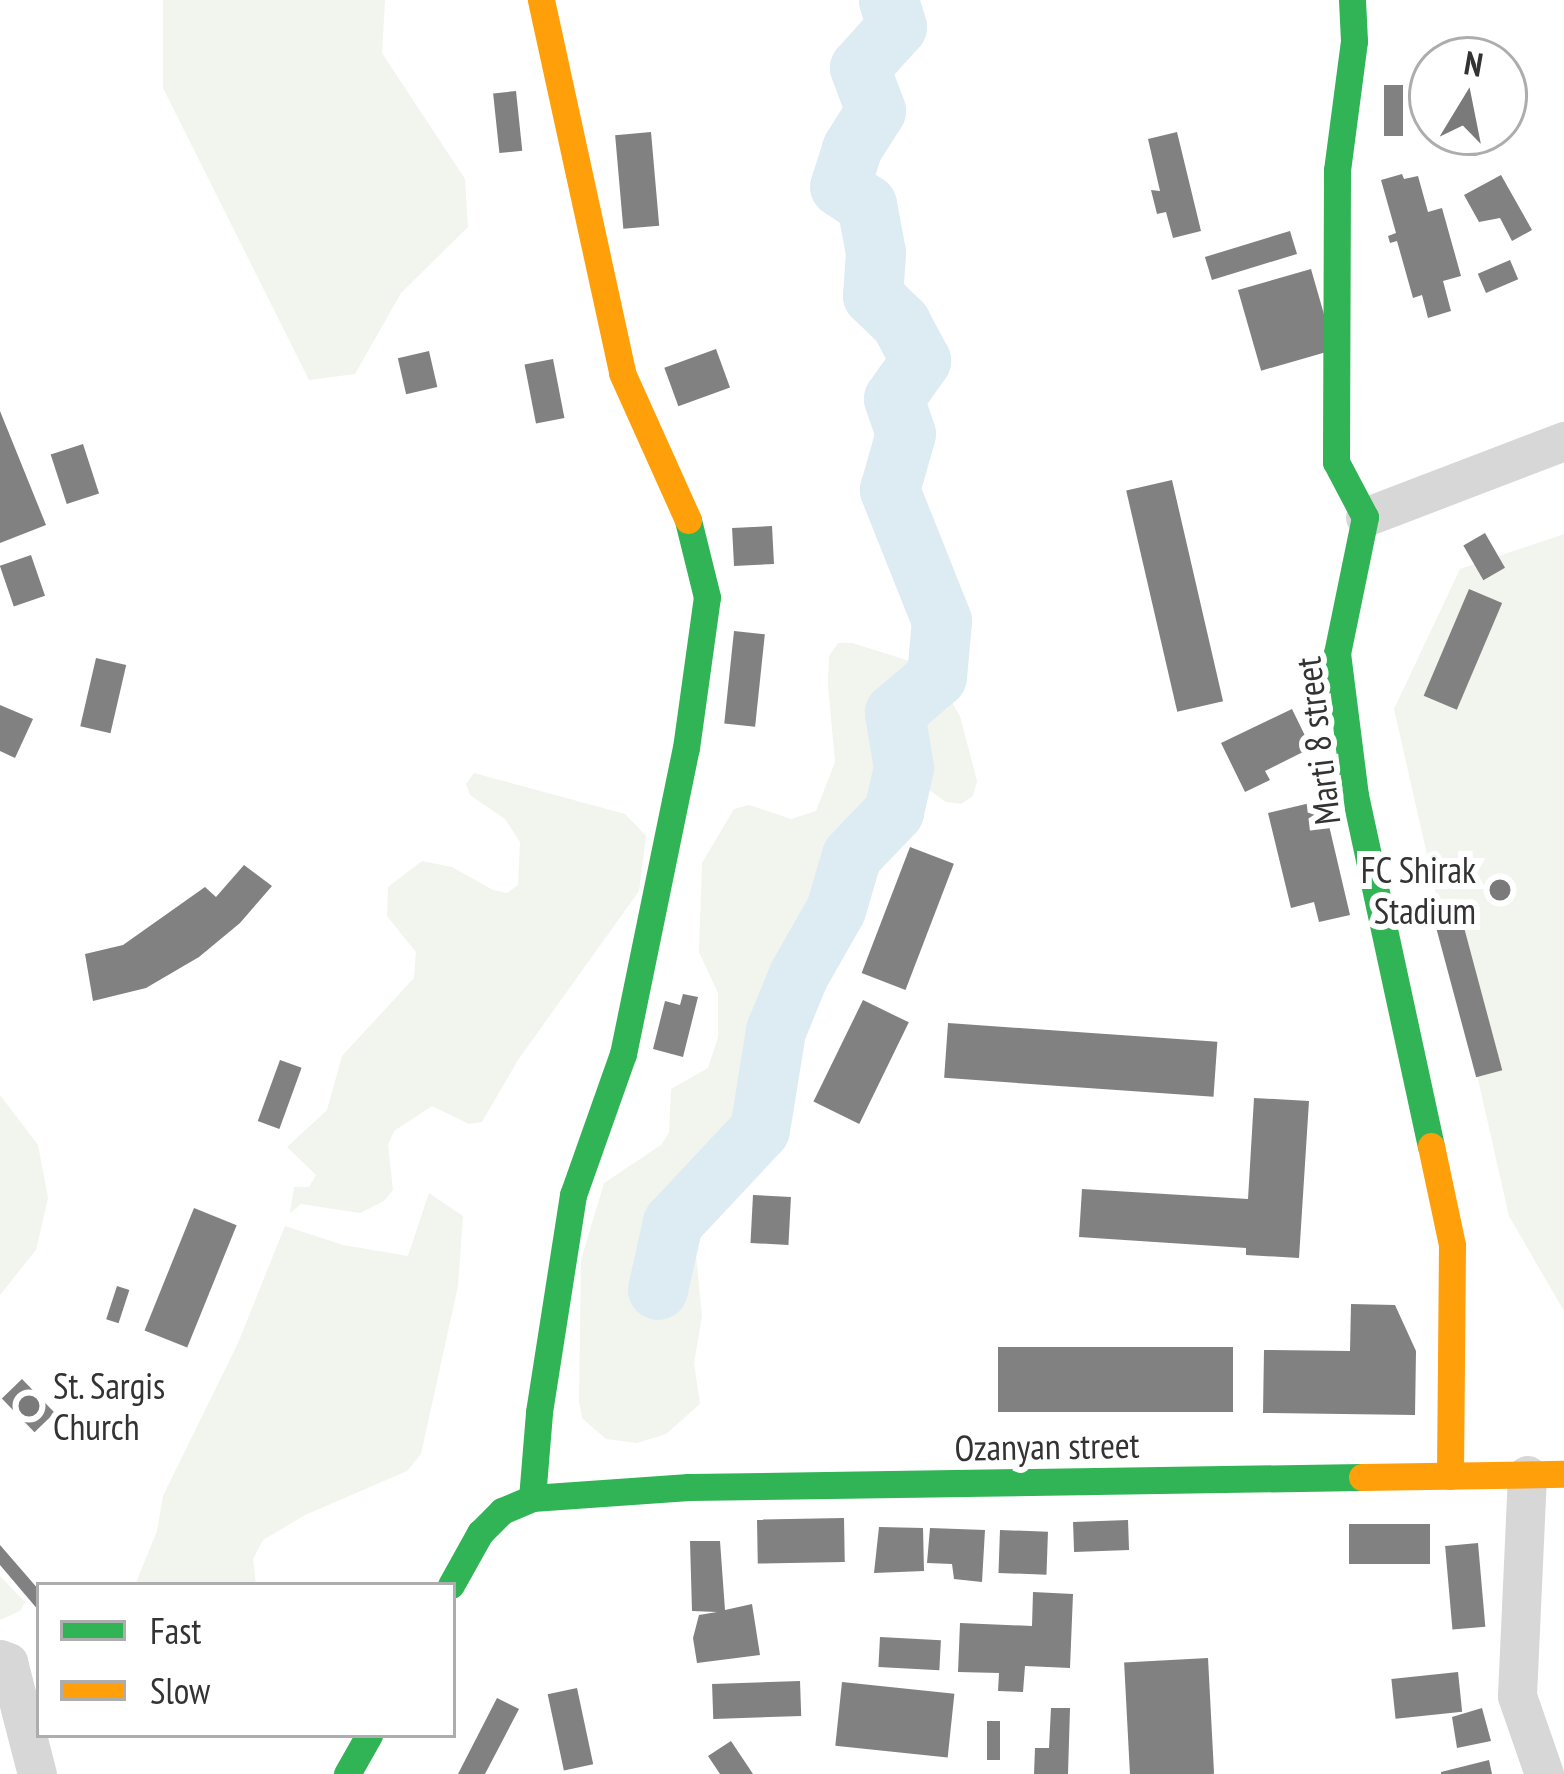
<!DOCTYPE html>
<style>
body{margin:0}
#map{position:relative;width:1564px;height:1774px;overflow:hidden;background:#fff;font-family:"PT Sans Narrow",sans-serif}
div>[style]{position:absolute}
[style*='--x']{left:calc(var(--x)*1px);top:calc(var(--y)*1px);width:calc(var(--w)*1px);rotate:calc(var(--a)*1deg)}
.green>*{inset:0;background:#f1f5ed}
.river>*{height:60px;margin:-30px;padding:0 30px;transform-origin:30px;border-radius:30px;background:#ddebf3}
.building>*{inset:0;background:#818181;transform-origin:0 0}
.street>*{height:39px;margin:-19.5px;padding:0 19.5px;transform-origin:19.5px;border-radius:19.5px;background:#d7d7d7}
.fast>*{height:27px;margin:-13.5px;padding:0 13.5px;transform-origin:13.5px;border-radius:13.5px;background:#30b455}
.slow>*{height:27px;margin:-13.5px;padding:0 13.5px;transform-origin:13.5px;border-radius:13.5px;background:#ff9f0a}
.dots>*{width:33px;height:33px;translate:-50% -50%;box-sizing:border-box;border:6px solid #fff;border-radius:50%}
span{translate:-50% -50%;white-space:nowrap;text-align:center;line-height:1.15;-webkit-text-stroke:12px #fff;paint-order:stroke}
.street-label{font-size:36px;color:#333}
.poi-label{font-size:36px;color:#333}
.right{translate:-100% -50%;text-align:right}
.left{translate:0 -50%;text-align:left}
.legend{position:absolute;left:36px;top:1582px;width:420px;height:156px;box-sizing:border-box;background:#fff;border:3px solid #adadad;margin:0;padding:15px 21px;list-style:none;font-size:36px;color:#333}
.legend li{display:flex;align-items:center;gap:24px;height:60px}
.legend b{width:60px;border:3px solid #adadad}
.north{position:absolute;left:1408px;top:36px;width:120px;height:120px;box-sizing:border-box;background:#fff;border:3px solid #adadad;border-radius:50%;rotate:10deg;font-size:33px;font-weight:700;line-height:48px;text-align:center;color:#333}
.north::after{content:'';display:block;margin:auto;width:42px;height:54px;background:#7a7a7a;clip-path:polygon(50% 0,100% 100%,50% 72%,0 100%)}
</style>
<div id="map">
<div class="green">
<div style="clip-path:polygon(163px 0,385px 0,382px 53px,465px 179px,468px 227px,401px 293px,355px 374px,309px 380px,163px 88px)"></div>
<div style="clip-path:polygon(1564px 534px,1564px 1311px,1509px 1216px,1394px 709px,1460px 569px)"></div>
<div style="clip-path:polygon(838px 643px,852px 643px,932px 668px,960px 716px,977px 781px,973px 796px,961px 804px,946px 802px,922px 785px,908px 782px,895px 789px,852px 856px,799px 975px,778px 1099px,716px 1176px,699px 1215px,695px 1244px,702px 1316px,694px 1363px,700px 1404px,666px 1434px,637px 1443px,606px 1439px,582px 1418px,579px 1401px,581px 1260px,604px 1183px,661px 1145px,669px 1133px,671px 1089px,708px 1068px,718px 1037px,718px 993px,699px 952px,702px 863px,734px 809px,749px 805px,791px 819px,816px 811px,835px 762px,828px 685px,829px 656px)"></div>
<div style="clip-path:polygon(474px 773px,625px 814px,646px 836px,639px 891px,518px 1060px,482px 1122px,469px 1124px,432px 1106px,394px 1131px,388px 1145px,393px 1190px,384px 1201px,360px 1213px,301px 1204px,290px 1213px,294px 1187px,309px 1187px,316px 1175px,287px 1147px,327px 1110px,342px 1056px,414px 978px,416px 952px,387px 916px,388px 887px,422px 861px,452px 867px,493px 890px,507px 893px,518px 885px,520px 842px,505px 819px,470px 795px,466px 784px)"></div>
<div style="clip-path:polygon(0 1095px,38px 1145px,48px 1198px,36px 1250px,0 1295px)"></div>
<div style="clip-path:polygon(429px 1193px,463px 1216px,458px 1286px,421px 1454px,407px 1471px,305px 1515px,263px 1540px,253px 1559px,256px 1585px,135px 1585px,157px 1531px,163px 1496px,238px 1343px,285px 1226px,343px 1245px,408px 1256px)"></div>
<div style="clip-path:polygon(0 1576px,25px 1602px,20px 1611px,0 1620px)"></div>
</div>
<div class="river">
<div style="--x:658;--y:1290;--w:69;--a:-77.4"></div>
<div style="--x:673;--y:1223;--w:127;--a:-46.9"></div>
<div style="--x:760;--y:1130;--w:100;--a:-80.8"></div>
<div style="--x:776;--y:1031;--w:61;--a:-67.7"></div>
<div style="--x:799;--y:975;--w:75;--a:-60.4"></div>
<div style="--x:836;--y:910;--w:56;--a:-73.5"></div>
<div style="--x:852;--y:856;--w:61;--a:-46.3"></div>
<div style="--x:894;--y:812;--w:45;--a:-77.2"></div>
<div style="--x:904;--y:768;--w:56;--a:-99.3"></div>
<div style="--x:895;--y:713;--w:55;--a:-40.6"></div>
<div style="--x:937;--y:677;--w:56;--a:-84.9"></div>
<div style="--x:942;--y:621;--w:141;--a:-111.7"></div>
<div style="--x:890;--y:490;--w:58;--a:-74.1"></div>
<div style="--x:906;--y:434;--w:37;--a:-109"></div>
<div style="--x:894;--y:399;--w:47;--a:-54.6"></div>
<div style="--x:921;--y:361;--w:43;--a:-117.8"></div>
<div style="--x:901;--y:323;--w:39;--a:-136"></div>
<div style="--x:873;--y:296;--w:43;--a:-86"></div>
<div style="--x:876;--y:253;--w:49;--a:-100.6"></div>
<div style="--x:867;--y:205;--w:32;--a:-146"></div>
<div style="--x:840;--y:187;--w:40;--a:-72"></div>
<div style="--x:852;--y:149;--w:45;--a:-57.7"></div>
<div style="--x:876;--y:111;--w:46;--a:-110.4"></div>
<div style="--x:860;--y:68;--w:55;--a:-47.9"></div>
<div style="--x:897;--y:27;--w:28;--a:-107"></div>
</div>
<div class="building">
<div style="left:1384px;top:85px;width:19px;height:51px"></div>
<div style="left:516px;top:91px;width:60px;height:23px;rotate:84deg"></div>
<div style="left:651px;top:132px;width:94px;height:36px;rotate:85deg"></div>
<div style="clip-path:polygon(1177px 132px,1201px 231px,1173px 238px,1166px 212px,1157px 214px,1151px 190px,1160px 191px,1148px 139px)"></div>
<div style="clip-path:polygon(1402px 174px,1404px 179px,1418px 176px,1428px 212px,1442px 208px,1461px 276px,1443px 281px,1451px 311px,1428px 318px,1422px 295px,1413px 298px,1397px 241px,1390px 243px,1388px 236px,1396px 233px,1381px 180px)"></div>
<div style="clip-path:polygon(1501px 175px,1532px 230px,1512px 241px,1500px 218px,1479px 222px,1464px 195px)"></div>
<div style="left:1290px;top:231px;width:24px;height:89px;rotate:73deg"></div>
<div style="left:1510px;top:260px;width:21px;height:35px;rotate:67deg"></div>
<div style="left:1311px;top:269px;width:84px;height:76px;rotate:74deg"></div>
<div style="left:716px;top:349px;width:41px;height:55px;rotate:70deg"></div>
<div style="left:429px;top:351px;width:37px;height:32px;rotate:77deg"></div>
<div style="left:553px;top:359px;width:60px;height:29px;rotate:79deg"></div>
<div style="clip-path:polygon(0 411px,46px 525px,0 543px)"></div>
<div style="left:83px;top:444px;width:52px;height:34px;rotate:72deg"></div>
<div style="left:1172px;top:480px;width:227px;height:47px;rotate:77deg"></div>
<div style="left:772px;top:526px;width:38px;height:40px;rotate:87deg"></div>
<div style="left:1485px;top:533px;width:40px;height:25px;rotate:60deg"></div>
<div style="left:31px;top:555px;width:43px;height:33px;rotate:71deg"></div>
<div style="left:1469px;top:589px;width:36px;height:116px;rotate:23deg"></div>
<div style="left:734px;top:631px;width:31px;height:93px;rotate:6deg"></div>
<div style="left:96px;top:658px;width:31px;height:70px;rotate:13deg"></div>
<div style="clip-path:polygon(0 705px,33px 719px,15px 758px,0 751px)"></div>
<div style="clip-path:polygon(1292px 709px,1311px 748px,1265px 771px,1270px 780px,1245px 792px,1221px 743px)"></div>
<div style="clip-path:polygon(1323px 800px,1350px 915px,1319px 922px,1314px 902px,1291px 908px,1268px 813px)"></div>
<div style="left:910px;top:847px;width:47px;height:135px;rotate:21deg"></div>
<div style="clip-path:polygon(244px 865px,272px 886px,240px 923px,199px 957px,146px 988px,93px 1001px,85px 954px,123px 945px,205px 887px,216px 897px)"></div>
<div style="left:1458px;top:905px;width:171px;height:27px;rotate:75deg"></div>
<div style="clip-path:polygon(683px 994px,698px 997px,683px 1057px,653px 1049px,665px 1001px,680px 1005px)"></div>
<div style="left:863px;top:1000px;width:51px;height:113px;rotate:26deg"></div>
<div style="left:948px;top:1023px;width:270px;height:55px;rotate:4deg"></div>
<div style="left:280px;top:1060px;width:23px;height:65px;rotate:20deg"></div>
<div style="clip-path:polygon(1254px 1098px,1309px 1101px,1299px 1258px,1246px 1255px,1246px 1248px,1079px 1237px,1082px 1189px,1248px 1199px)"></div>
<div style="left:753px;top:1195px;width:38px;height:48px;rotate:3deg"></div>
<div style="left:194px;top:1208px;width:46px;height:132px;rotate:22deg"></div>
<div style="left:117px;top:1286px;width:13px;height:35px;rotate:18deg"></div>
<div style="clip-path:polygon(1351px 1304px,1395px 1305px,1416px 1351px,1415px 1415px,1263px 1413px,1264px 1350px,1350px 1351px)"></div>
<div style="left:1233px;top:1347px;width:65px;height:235px;rotate:90deg"></div>
<div style="left:22px;top:1379px;width:47px;height:28px;rotate:46deg"></div>
<div style="left:844px;top:1518px;width:44px;height:87px;rotate:89deg"></div>
<div style="left:1128px;top:1520px;width:30px;height:55px;rotate:88deg"></div>
<div style="left:1430px;top:1524px;width:40px;height:81px;rotate:90deg"></div>
<div style="clip-path:polygon(879px 1527px,923px 1528px,924px 1571px,874px 1573px)"></div>
<div style="clip-path:polygon(930px 1528px,985px 1530px,982px 1582px,954px 1579px,952px 1564px,927px 1563px)"></div>
<div style="left:1000px;top:1530px;width:48px;height:43px;rotate:2deg"></div>
<div style="clip-path:polygon(690px 1541px,720px 1541px,725px 1610px,752px 1604px,760px 1655px,697px 1663px,693px 1638px,699px 1615px,717px 1612px,692px 1611px)"></div>
<div style="left:1478px;top:1543px;width:84px;height:33px;rotate:85deg"></div>
<div style="clip-path:polygon(0 1545px,39px 1590px,39px 1611px,0 1565px)"></div>
<div style="clip-path:polygon(1033px 1592px,1073px 1594px,1070px 1668px,1025px 1666px,1023px 1692px,998px 1691px,999px 1673px,958px 1672px,960px 1623px,1032px 1626px)"></div>
<div style="left:880px;top:1637px;width:61px;height:30px;rotate:3deg"></div>
<div style="left:1208px;top:1658px;width:116px;height:84px;rotate:87deg"></div>
<div style="left:1458px;top:1672px;width:40px;height:67px;rotate:84deg"></div>
<div style="left:800px;top:1681px;width:35px;height:88px;rotate:88deg"></div>
<div style="left:842px;top:1682px;width:113px;height:64px;rotate:6deg"></div>
<div style="left:577px;top:1688px;width:78px;height:30px;rotate:78deg"></div>
<div style="clip-path:polygon(497px 1698px,519px 1709px,485px 1774px,458px 1774px)"></div>
<div style="clip-path:polygon(1051px 1708px,1070px 1708px,1068px 1774px,1034px 1774px,1035px 1748px,1049px 1748px)"></div>
<div style="clip-path:polygon(1482px 1708px,1491px 1741px,1457px 1748px,1452px 1717px)"></div>
<div style="left:987px;top:1721px;width:13px;height:39px"></div>
<div style="clip-path:polygon(731px 1741px,753px 1774px,720px 1774px,708px 1756px)"></div>
<div style="clip-path:polygon(1489px 1760px,1492px 1774px,1441px 1774px,1441px 1772px)"></div>
</div>
<div class="street">
<div style="--x:1365;--y:517;--w:213;--a:-20.9"></div>
<div style="--x:1527;--y:1475;--w:221;--a:92.6"></div>
<div style="--x:1517;--y:1696;--w:83;--a:70.9"></div>
<div style="--x:0;--y:1659;--w:9;--a:21"></div>
<div style="--x:8;--y:1662;--w:116;--a:75.5"></div>
</div>
<div class="fast">
<div style="--x:1352;--y:0;--w:41;--a:87.2"></div>
<div style="--x:1354;--y:41;--w:130;--a:97.5"></div>
<div style="--x:1337;--y:170;--w:292;--a:90.2"></div>
<div style="--x:1336;--y:462;--w:62;--a:62.2"></div>
<div style="--x:1365;--y:517;--w:139;--a:101.6"></div>
<div style="--x:1337;--y:653;--w:143;--a:82.8"></div>
<div style="--x:1355;--y:795;--w:359;--a:77.8"></div>
<div style="--x:532;--y:1498;--w:86;--a:-85.3"></div>
<div style="--x:539;--y:1412;--w:220;--a:-81.1"></div>
<div style="--x:573;--y:1195;--w:150;--a:-70.5"></div>
<div style="--x:623;--y:1054;--w:312;--a:-78.4"></div>
<div style="--x:686;--y:748;--w:152;--a:-82.1"></div>
<div style="--x:707;--y:597;--w:79;--a:-103.9"></div>
<div style="--x:451;--y:1585;--w:60;--a:-60.9"></div>
<div style="--x:480;--y:1533;--w:31;--a:-45"></div>
<div style="--x:502;--y:1511;--w:33;--a:-23"></div>
<div style="--x:532;--y:1498;--w:157;--a:-4"></div>
<div style="--x:689;--y:1487;--w:673;--a:-0.85"></div>
<div style="--x:347;--y:1774;--w:45;--a:-60.6"></div>
</div>
<div class="slow">
<div style="--x:541;--y:0;--w:382;--a:77.7"></div>
<div style="--x:622;--y:373;--w:161;--a:65.8"></div>
<div style="--x:1431;--y:1146;--w:101;--a:78"></div>
<div style="--x:1452;--y:1245;--w:231;--a:90.5"></div>
<div style="--x:1362;--y:1477;--w:202;--a:-0.9"></div>
</div>
<div class="dots">
<div style="left:1500px;top:890px;background:#7a7a7a"></div>
<div style="left:29px;top:1406px;background:#7a7a7a"></div>
</div>
<div class="street-label">
<span style="left:1317px;top:741px;rotate:-97deg">Marti 8 street</span>
<span style="left:1047px;top:1446px;rotate:-1deg">Ozanyan street</span>
</div>
<div class="poi-label">
<span class="right" style="left:1476px;top:890px">FC Shirak<br>Stadium</span>
<span class="left" style="left:53px;top:1406px">St. Sargis<br>Church</span>
</div>
<ul class="legend">
<li><b style="height:15px;background:#30b455"></b>Fast</li>
<li><b style="height:15px;background:#ff9f0a"></b>Slow</li>
</ul>
<div class="north">N</div>
</div>
